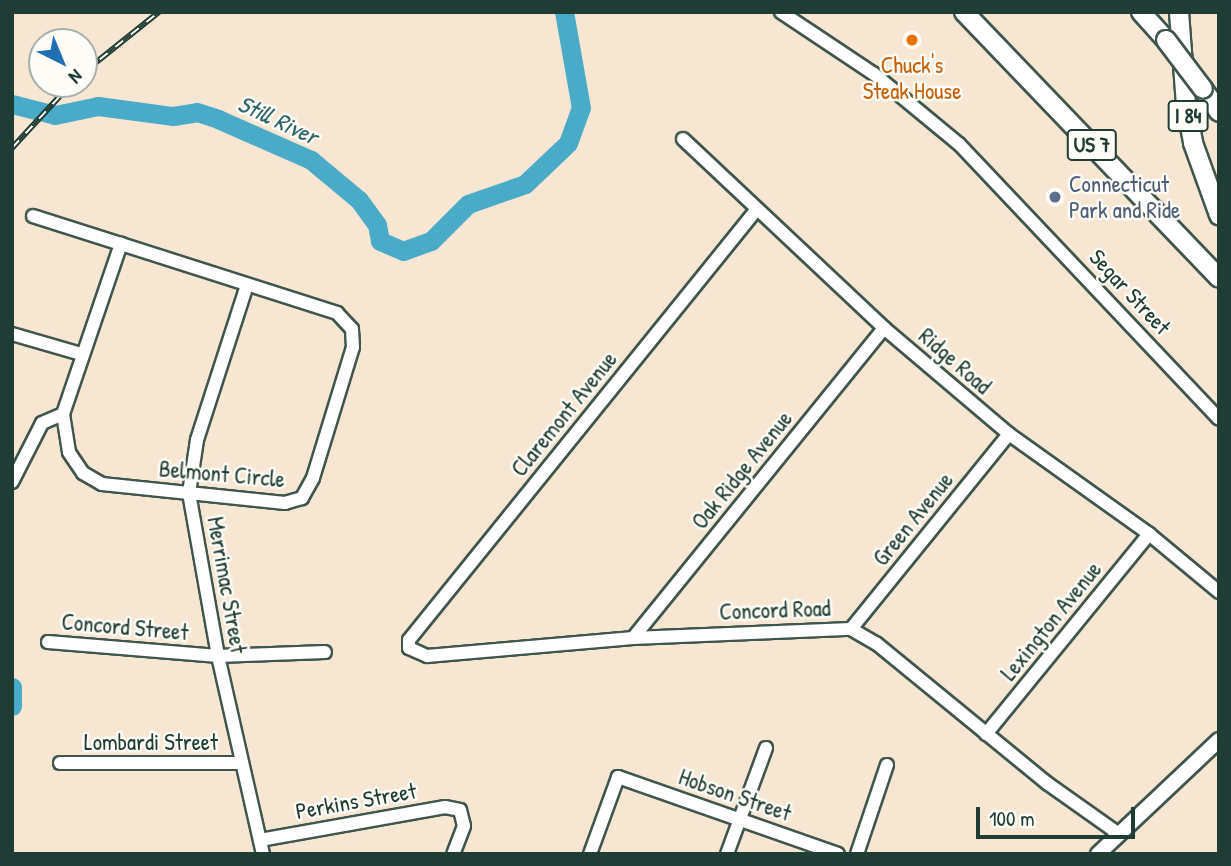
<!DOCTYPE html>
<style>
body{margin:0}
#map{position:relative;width:1231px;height:866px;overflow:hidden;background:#f7e7d2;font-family:"Patrick Hand",sans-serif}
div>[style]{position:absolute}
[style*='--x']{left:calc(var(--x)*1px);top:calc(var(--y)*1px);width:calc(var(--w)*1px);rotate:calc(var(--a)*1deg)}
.river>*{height:19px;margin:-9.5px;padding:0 9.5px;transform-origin:9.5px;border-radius:9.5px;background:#4aabc9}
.roads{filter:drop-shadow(2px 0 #3f564c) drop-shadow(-2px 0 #3f564c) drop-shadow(0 2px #3f564c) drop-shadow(0 -2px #3f564c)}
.minor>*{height:12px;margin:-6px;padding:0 6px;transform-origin:6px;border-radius:6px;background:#fff}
.major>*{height:14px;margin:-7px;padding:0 7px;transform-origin:7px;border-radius:7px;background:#fff}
.highway>*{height:18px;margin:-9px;padding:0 9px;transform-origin:9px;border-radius:9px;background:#fff}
.rail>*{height:6px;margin-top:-3px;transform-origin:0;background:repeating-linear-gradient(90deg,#fdfcf7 0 10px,#1f3d34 0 20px);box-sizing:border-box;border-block:2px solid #1f3d34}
.bridges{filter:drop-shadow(2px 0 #3f564c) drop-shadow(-2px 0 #3f564c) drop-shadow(0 2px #3f564c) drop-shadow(0 -2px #3f564c)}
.highway-bridge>*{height:18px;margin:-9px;padding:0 9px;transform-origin:9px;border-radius:9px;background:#fff}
.dots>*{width:19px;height:19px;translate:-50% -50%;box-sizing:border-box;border:4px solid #fdfcf7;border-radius:50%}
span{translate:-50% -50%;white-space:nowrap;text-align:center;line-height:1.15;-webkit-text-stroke:5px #fdfcf7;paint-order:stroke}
.shield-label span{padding:2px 5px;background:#fdfcf7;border:2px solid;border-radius:5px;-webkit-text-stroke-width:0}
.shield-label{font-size:21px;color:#1f3d34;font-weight:700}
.food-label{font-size:23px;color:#c56008}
.service-label{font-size:23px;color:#4e5e75}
.left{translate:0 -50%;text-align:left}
.street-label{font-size:23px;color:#1f3d34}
.water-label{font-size:24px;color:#2e6468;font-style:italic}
.frame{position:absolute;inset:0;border:14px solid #1f3d34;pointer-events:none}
.north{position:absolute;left:28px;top:28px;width:70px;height:70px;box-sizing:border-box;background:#fdfcf7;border:2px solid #a4b0a9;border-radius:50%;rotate:137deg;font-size:19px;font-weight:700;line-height:28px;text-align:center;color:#1f3d34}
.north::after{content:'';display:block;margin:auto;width:24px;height:32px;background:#1f6fb2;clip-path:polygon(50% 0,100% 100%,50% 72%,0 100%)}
.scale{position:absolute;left:976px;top:807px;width:159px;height:32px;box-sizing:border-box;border:4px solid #1f3d34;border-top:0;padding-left:9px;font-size:21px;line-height:24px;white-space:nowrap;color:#1f3d34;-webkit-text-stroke:5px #fdfcf7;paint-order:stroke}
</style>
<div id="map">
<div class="river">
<div style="--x:12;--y:104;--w:44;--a:14.3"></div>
<div style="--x:55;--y:115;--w:44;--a:-11.8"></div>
<div style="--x:98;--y:106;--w:76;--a:7.6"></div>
<div style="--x:173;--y:116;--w:24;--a:-9"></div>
<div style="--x:197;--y:112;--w:22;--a:18"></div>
<div style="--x:218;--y:119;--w:102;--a:23.8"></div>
<div style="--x:311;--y:160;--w:62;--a:39.8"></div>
<div style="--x:359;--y:200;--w:31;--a:54"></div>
<div style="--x:377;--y:225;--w:16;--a:79"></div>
<div style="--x:380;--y:241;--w:25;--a:23"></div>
<div style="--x:403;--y:251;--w:30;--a:-20"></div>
<div style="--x:431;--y:241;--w:52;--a:-45"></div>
<div style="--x:468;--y:204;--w:60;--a:-19.3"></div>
<div style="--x:525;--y:184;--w:59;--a:-43.6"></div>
<div style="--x:568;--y:143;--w:37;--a:-70"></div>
<div style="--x:581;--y:108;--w:97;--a:-100"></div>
<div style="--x:12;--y:687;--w:19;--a:90"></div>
</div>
<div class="roads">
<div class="minor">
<div style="--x:781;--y:12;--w:112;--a:33.7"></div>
<div style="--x:874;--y:74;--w:110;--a:39.5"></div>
<div style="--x:959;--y:144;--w:378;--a:46.6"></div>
<div style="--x:683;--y:139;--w:276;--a:43.2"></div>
<div style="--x:884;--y:328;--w:164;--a:40.3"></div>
<div style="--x:1009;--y:434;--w:172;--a:35.5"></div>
<div style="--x:1149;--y:534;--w:91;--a:39.6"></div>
<div style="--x:757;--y:209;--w:554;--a:128.92"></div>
<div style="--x:409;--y:640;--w:8;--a:90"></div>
<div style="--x:409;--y:648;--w:20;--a:24"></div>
<div style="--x:427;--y:656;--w:207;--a:-5"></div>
<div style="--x:633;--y:638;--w:218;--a:-2.4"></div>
<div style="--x:851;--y:629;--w:30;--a:30"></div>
<div style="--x:877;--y:644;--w:220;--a:39.3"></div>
<div style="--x:1047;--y:783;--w:88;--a:35.3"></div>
<div style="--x:33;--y:216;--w:92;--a:17.7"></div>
<div style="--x:121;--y:244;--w:227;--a:17.7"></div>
<div style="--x:337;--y:313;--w:22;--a:47"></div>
<div style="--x:352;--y:329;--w:18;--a:87"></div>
<div style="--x:353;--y:347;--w:137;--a:107"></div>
<div style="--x:313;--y:478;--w:23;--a:119"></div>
<div style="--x:302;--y:498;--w:18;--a:164"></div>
<div style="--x:285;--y:503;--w:184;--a:-174.1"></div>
<div style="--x:102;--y:484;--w:22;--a:-150"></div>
<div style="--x:83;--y:473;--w:25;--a:-124"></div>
<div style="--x:69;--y:452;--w:38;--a:-99"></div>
<div style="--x:63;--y:414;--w:180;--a:-71.2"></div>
<div style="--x:247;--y:285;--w:163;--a:107.9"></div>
<div style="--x:197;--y:440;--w:54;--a:98.6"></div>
<div style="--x:189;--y:493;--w:166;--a:79.9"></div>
<div style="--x:218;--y:656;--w:203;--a:77.2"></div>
<div style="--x:12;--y:334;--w:72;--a:16.2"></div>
<div style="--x:12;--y:482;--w:66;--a:-63"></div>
<div style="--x:42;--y:423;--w:23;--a:-23"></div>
<div style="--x:851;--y:629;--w:251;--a:-51"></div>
<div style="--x:633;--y:638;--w:399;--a:-51"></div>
<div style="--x:48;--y:642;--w:171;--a:4.7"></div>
<div style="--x:218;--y:656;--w:107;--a:-2.1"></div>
<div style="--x:986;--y:734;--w:258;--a:-50.8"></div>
<div style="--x:60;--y:763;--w:181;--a:0"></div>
<div style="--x:260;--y:840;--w:188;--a:-10.1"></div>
<div style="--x:445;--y:807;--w:15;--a:11"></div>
<div style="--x:460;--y:810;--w:16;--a:76"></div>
<div style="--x:464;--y:826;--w:30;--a:111"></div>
<div style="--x:590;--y:854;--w:82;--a:-70"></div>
<div style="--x:618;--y:777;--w:233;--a:19.3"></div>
<div style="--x:727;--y:854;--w:113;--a:-69.8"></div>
<div style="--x:857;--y:854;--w:94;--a:-71.4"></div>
</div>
<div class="major">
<div style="--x:1098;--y:854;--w:166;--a:-43.3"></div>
</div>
<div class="highway">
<div style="--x:964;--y:12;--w:368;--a:46.2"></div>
<div style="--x:1141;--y:12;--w:38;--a:48"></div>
<div style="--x:1179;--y:12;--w:94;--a:85.7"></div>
<div style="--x:1186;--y:106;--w:38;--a:79"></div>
<div style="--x:1193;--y:143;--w:77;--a:70.1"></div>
<div style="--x:1203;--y:89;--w:28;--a:55"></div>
</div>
</div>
<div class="rail">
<div style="--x:84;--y:72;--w:96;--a:-38.7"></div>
<div style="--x:12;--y:148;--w:87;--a:-47.3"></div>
</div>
<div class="bridges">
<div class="highway-bridge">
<div style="--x:1166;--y:40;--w:61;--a:52.9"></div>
</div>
</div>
<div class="dots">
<div style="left:912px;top:40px;background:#e8710a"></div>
<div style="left:1055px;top:197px;background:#5c6f8a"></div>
</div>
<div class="shield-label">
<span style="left:1188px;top:116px">I 84</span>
<span style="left:1092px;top:145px">US 7</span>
</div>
<div class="food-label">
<span style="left:912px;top:78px">Chuck's<br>Steak House</span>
</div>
<div class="service-label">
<span class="left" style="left:1069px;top:197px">Connecticut<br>Park and Ride</span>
</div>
<div class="street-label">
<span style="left:1130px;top:292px;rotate:47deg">Segar Street</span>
<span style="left:955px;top:361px;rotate:41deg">Ridge Road</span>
<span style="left:564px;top:414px;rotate:-51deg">Claremont Avenue</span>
<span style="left:742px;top:470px;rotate:-51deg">Oak Ridge Avenue</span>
<span style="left:222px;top:474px;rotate:5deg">Belmont Circle</span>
<span style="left:913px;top:519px;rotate:-51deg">Green Avenue</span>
<span style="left:227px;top:585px;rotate:80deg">Merrimac Street</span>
<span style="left:775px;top:610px;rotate:-2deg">Concord Road</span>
<span style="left:1051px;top:621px;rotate:-51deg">Lexington Avenue</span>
<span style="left:125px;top:627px;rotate:5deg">Concord Street</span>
<span style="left:151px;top:742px">Lombardi Street</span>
<span style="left:735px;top:795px;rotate:19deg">Hobson Street</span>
<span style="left:356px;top:801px;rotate:-10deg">Perkins Street</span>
</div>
<div class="water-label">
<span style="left:278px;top:120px;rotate:25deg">Still River</span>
</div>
<div class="frame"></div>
<div class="north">N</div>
<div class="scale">100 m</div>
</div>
